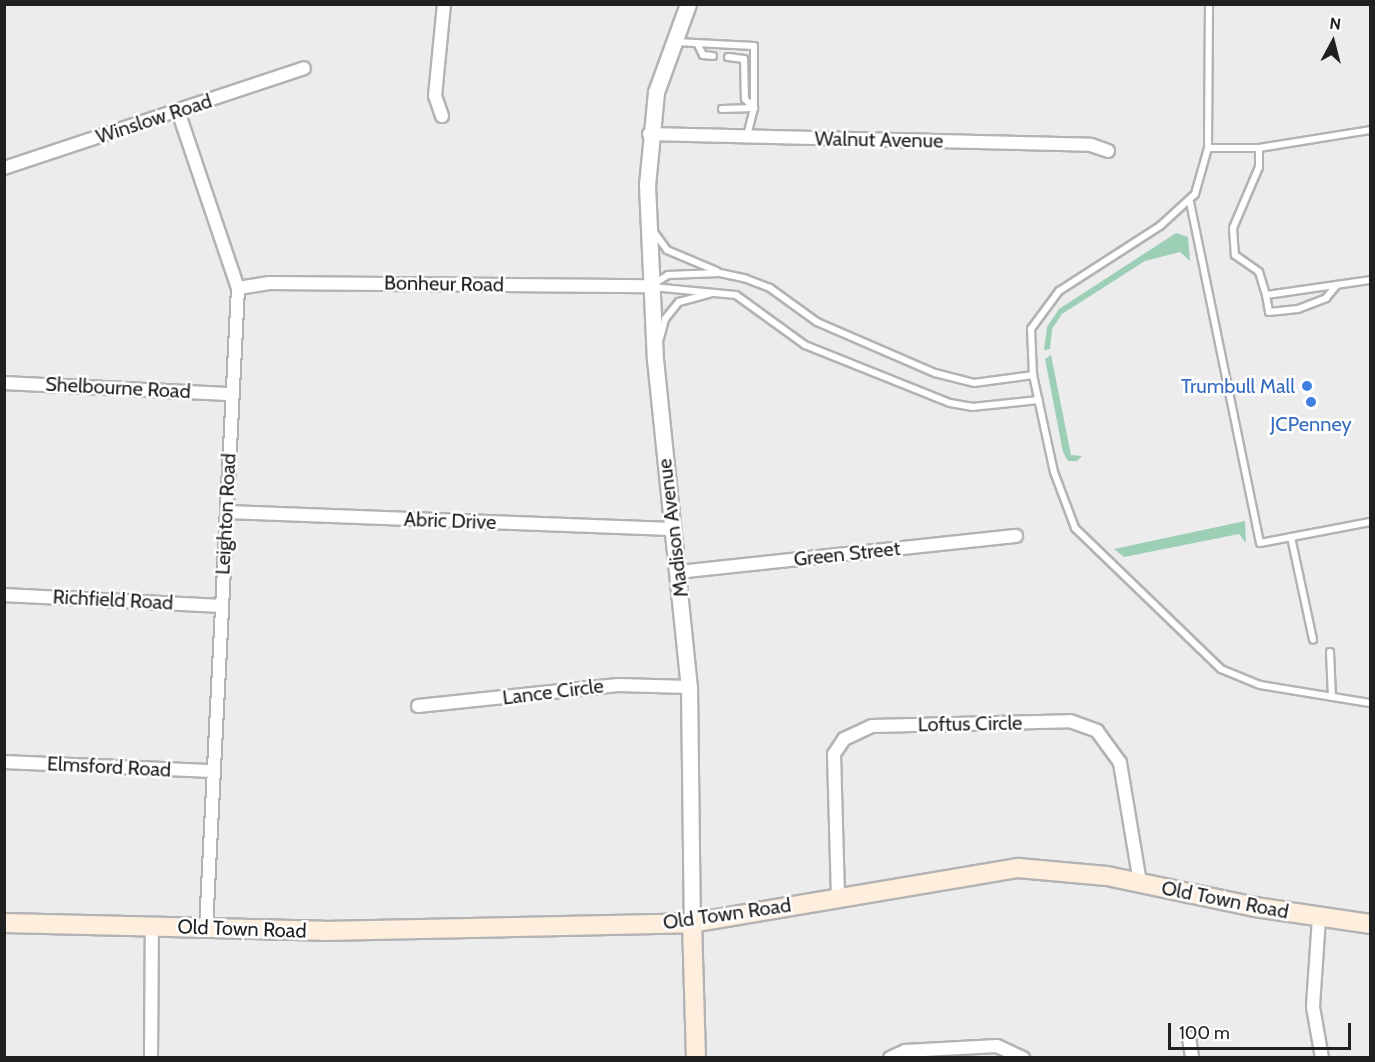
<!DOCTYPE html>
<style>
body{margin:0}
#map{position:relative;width:1375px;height:1062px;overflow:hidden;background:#ececed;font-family:Cabin,sans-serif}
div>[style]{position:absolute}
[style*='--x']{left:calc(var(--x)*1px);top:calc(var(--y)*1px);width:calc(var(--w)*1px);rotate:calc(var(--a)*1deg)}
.green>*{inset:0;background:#9dcfb7}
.roads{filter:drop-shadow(2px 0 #b3b3b4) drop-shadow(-2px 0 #b3b3b4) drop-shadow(0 2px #b3b3b4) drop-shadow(0 -2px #b3b3b4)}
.service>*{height:6px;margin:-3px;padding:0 3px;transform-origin:3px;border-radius:3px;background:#fff}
.minor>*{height:12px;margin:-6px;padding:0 6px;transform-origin:6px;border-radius:6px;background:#fff}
.tertiary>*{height:15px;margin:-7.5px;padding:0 7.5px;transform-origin:7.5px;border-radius:7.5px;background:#fff}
.secondary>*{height:18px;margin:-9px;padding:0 9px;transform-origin:9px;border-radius:9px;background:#feeedd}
.dots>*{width:16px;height:16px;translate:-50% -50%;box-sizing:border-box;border:3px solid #fff;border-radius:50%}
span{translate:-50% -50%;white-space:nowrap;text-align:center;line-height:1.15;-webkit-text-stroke:5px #fff;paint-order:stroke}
.street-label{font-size:20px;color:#202020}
.shop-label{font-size:20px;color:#366cbe}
.right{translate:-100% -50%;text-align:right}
.frame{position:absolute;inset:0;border:6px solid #202020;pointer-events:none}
.north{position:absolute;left:1303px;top:12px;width:60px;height:60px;-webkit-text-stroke:4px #fff;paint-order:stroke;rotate:7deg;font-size:16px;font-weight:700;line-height:24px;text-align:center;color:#202020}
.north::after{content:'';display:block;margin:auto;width:21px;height:27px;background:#202020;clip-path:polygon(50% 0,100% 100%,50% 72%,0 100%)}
.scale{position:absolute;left:1168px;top:1023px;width:183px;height:27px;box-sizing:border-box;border:3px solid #202020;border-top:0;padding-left:8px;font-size:18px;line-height:21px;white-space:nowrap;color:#202020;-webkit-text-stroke:4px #fff;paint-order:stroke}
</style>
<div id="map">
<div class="green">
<div style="clip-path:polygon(1176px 233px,1188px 237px,1190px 261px,1180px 252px,1145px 261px,1062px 314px,1052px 329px,1050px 349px,1044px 350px,1047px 327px,1059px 309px)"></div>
<div style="clip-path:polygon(1051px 355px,1071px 455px,1082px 456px,1077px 461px,1068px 461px,1063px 452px,1045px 359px)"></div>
<div style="clip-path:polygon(1245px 521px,1246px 543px,1239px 534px,1124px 557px,1114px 549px)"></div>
</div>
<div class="roads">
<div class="service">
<div style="--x:1209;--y:4;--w:144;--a:90.4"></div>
<div style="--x:1208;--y:148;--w:48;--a:105.8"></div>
<div style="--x:1195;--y:194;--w:47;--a:137.6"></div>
<div style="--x:1160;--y:226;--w:120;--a:147.2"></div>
<div style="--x:1059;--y:291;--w:47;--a:126.4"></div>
<div style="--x:1031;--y:329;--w:46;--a:87.5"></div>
<div style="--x:1033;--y:375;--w:99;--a:77.8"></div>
<div style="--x:1054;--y:472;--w:60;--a:69.4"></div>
<div style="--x:1075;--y:528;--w:203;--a:44"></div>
<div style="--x:1221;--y:669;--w:42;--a:22.3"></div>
<div style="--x:1260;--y:685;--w:111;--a:9.3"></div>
<div style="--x:676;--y:42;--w:78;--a:2.9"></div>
<div style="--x:754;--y:46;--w:62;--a:90"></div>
<div style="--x:754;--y:108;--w:29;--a:104"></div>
<div style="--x:697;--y:43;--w:13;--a:63"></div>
<div style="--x:703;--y:55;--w:10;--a:6"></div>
<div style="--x:728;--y:57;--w:16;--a:7"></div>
<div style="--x:744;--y:59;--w:40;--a:88.6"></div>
<div style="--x:745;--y:99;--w:13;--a:45"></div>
<div style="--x:722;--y:109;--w:31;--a:-2"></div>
<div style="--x:1208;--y:148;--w:51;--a:0"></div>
<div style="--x:1259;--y:148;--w:19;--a:90"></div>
<div style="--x:1259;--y:167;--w:66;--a:113.1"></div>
<div style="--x:1233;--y:228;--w:27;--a:86"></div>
<div style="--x:1235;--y:255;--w:29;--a:35"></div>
<div style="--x:1259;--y:272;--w:24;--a:73"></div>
<div style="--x:1266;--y:295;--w:105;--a:-8.2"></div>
<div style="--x:1259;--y:148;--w:112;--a:-9.2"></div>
<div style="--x:1190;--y:202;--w:348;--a:78.4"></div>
<div style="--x:1260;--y:543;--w:112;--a:-10.8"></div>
<div style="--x:654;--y:232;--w:22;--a:54"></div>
<div style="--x:667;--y:250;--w:54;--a:22.8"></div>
<div style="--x:652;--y:285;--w:19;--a:-32"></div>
<div style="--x:668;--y:275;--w:52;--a:-2.2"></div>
<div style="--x:720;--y:273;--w:25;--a:12"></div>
<div style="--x:744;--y:278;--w:28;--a:21"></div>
<div style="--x:770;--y:288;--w:58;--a:35.9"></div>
<div style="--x:817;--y:322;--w:129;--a:23.4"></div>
<div style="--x:935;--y:373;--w:40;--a:14.4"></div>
<div style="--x:974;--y:383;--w:60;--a:-7.7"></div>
<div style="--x:652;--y:287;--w:84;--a:5.4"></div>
<div style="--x:736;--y:295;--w:85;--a:35.9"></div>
<div style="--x:805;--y:345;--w:156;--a:21.8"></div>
<div style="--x:950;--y:403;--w:22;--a:10"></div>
<div style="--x:972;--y:407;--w:67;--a:-6"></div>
<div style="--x:1266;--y:295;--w:17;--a:80"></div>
<div style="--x:1269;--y:312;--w:29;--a:-6"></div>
<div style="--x:1298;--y:309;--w:30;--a:-21"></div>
<div style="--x:1326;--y:298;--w:17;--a:-50"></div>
<div style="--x:660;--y:338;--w:20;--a:-75"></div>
<div style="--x:665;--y:319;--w:22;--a:-51"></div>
<div style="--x:679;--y:302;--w:35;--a:-15"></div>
<div style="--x:1291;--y:537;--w:105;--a:77.9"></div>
<div style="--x:1330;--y:652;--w:45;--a:87.5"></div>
</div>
<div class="minor">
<div style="--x:178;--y:111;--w:187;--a:71.3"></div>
<div style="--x:238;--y:288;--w:641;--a:92.86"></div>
<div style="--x:442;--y:116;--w:21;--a:-109"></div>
<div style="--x:435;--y:96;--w:92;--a:-84.4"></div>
<div style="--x:649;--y:134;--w:442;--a:1.4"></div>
<div style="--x:1091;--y:145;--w:18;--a:19"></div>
<div style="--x:4;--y:168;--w:316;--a:-18.4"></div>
<div style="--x:238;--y:288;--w:32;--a:-9"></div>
<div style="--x:270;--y:283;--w:380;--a:0.5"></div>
<div style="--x:4;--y:383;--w:228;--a:2.8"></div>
<div style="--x:227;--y:512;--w:445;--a:2.2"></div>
<div style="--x:678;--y:572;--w:340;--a:-6.1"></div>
<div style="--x:4;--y:595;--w:217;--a:2.9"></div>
<div style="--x:418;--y:706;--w:201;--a:-6"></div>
<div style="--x:618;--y:685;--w:71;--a:1.6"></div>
<div style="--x:4;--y:762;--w:209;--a:2.5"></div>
<div style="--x:838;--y:897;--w:143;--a:-91.6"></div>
<div style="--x:834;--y:754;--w:18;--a:-56"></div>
<div style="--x:844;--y:739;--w:31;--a:-25"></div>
<div style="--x:872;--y:726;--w:198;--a:-1.4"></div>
<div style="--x:1070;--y:721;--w:29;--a:20"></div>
<div style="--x:1097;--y:731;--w:39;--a:54"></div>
<div style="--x:1120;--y:763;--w:122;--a:80.5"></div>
<div style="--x:1319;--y:918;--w:89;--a:93.9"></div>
<div style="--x:1313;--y:1007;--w:52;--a:80"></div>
<div style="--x:1189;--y:1038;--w:20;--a:81"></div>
<div style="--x:151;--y:1058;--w:132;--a:-89.6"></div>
<div style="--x:890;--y:1058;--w:17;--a:-25"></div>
<div style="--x:905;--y:1051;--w:92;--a:-3.1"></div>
<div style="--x:997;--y:1046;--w:29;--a:25"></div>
</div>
<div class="tertiary">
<div style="--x:688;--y:4;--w:94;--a:110"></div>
<div style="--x:656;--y:92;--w:93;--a:95.5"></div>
<div style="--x:647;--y:185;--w:174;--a:87.4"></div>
<div style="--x:655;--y:359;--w:330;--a:84.1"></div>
<div style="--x:689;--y:687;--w:236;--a:89.3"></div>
</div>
<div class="secondary">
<div style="--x:4;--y:923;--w:320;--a:1.4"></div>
<div style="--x:324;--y:931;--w:368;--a:-1.2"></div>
<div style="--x:692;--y:923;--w:331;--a:-9.6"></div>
<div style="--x:1018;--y:868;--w:89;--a:5.1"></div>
<div style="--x:1107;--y:876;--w:151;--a:11.8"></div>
<div style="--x:1255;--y:907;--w:116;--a:8.4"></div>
<div style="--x:692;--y:923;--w:135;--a:88.3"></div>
</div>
</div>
<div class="dots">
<div style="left:1307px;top:386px;background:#3f7fe0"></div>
<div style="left:1311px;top:402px;background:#3f7fe0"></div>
</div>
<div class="street-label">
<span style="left:154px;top:119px;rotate:-18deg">Winslow Road</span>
<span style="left:879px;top:140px;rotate:1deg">Walnut Avenue</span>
<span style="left:444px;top:284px;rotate:1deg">Bonheur Road</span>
<span style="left:118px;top:388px;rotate:3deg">Shelbourne Road</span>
<span style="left:226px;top:514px;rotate:-87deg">Leighton Road</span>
<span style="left:450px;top:521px;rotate:2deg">Abric Drive</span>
<span style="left:673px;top:528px;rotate:-97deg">Madison Avenue</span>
<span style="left:847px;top:554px;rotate:-6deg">Green Street</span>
<span style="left:113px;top:600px;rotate:3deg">Richfield Road</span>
<span style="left:553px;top:692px;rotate:-7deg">Lance Circle</span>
<span style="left:970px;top:724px;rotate:-1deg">Loftus Circle</span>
<span style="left:109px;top:767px;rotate:3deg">Elmsford Road</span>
<span style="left:1225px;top:900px;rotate:11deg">Old Town Road</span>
<span style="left:727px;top:914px;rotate:-8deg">Old Town Road</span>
<span style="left:242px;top:929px;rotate:2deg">Old Town Road</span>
</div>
<div class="shop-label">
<span class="right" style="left:1295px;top:386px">Trumbull Mall</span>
<span style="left:1311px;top:424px">JCPenney</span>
</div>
<div class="frame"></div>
<div class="north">N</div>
<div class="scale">100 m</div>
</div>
